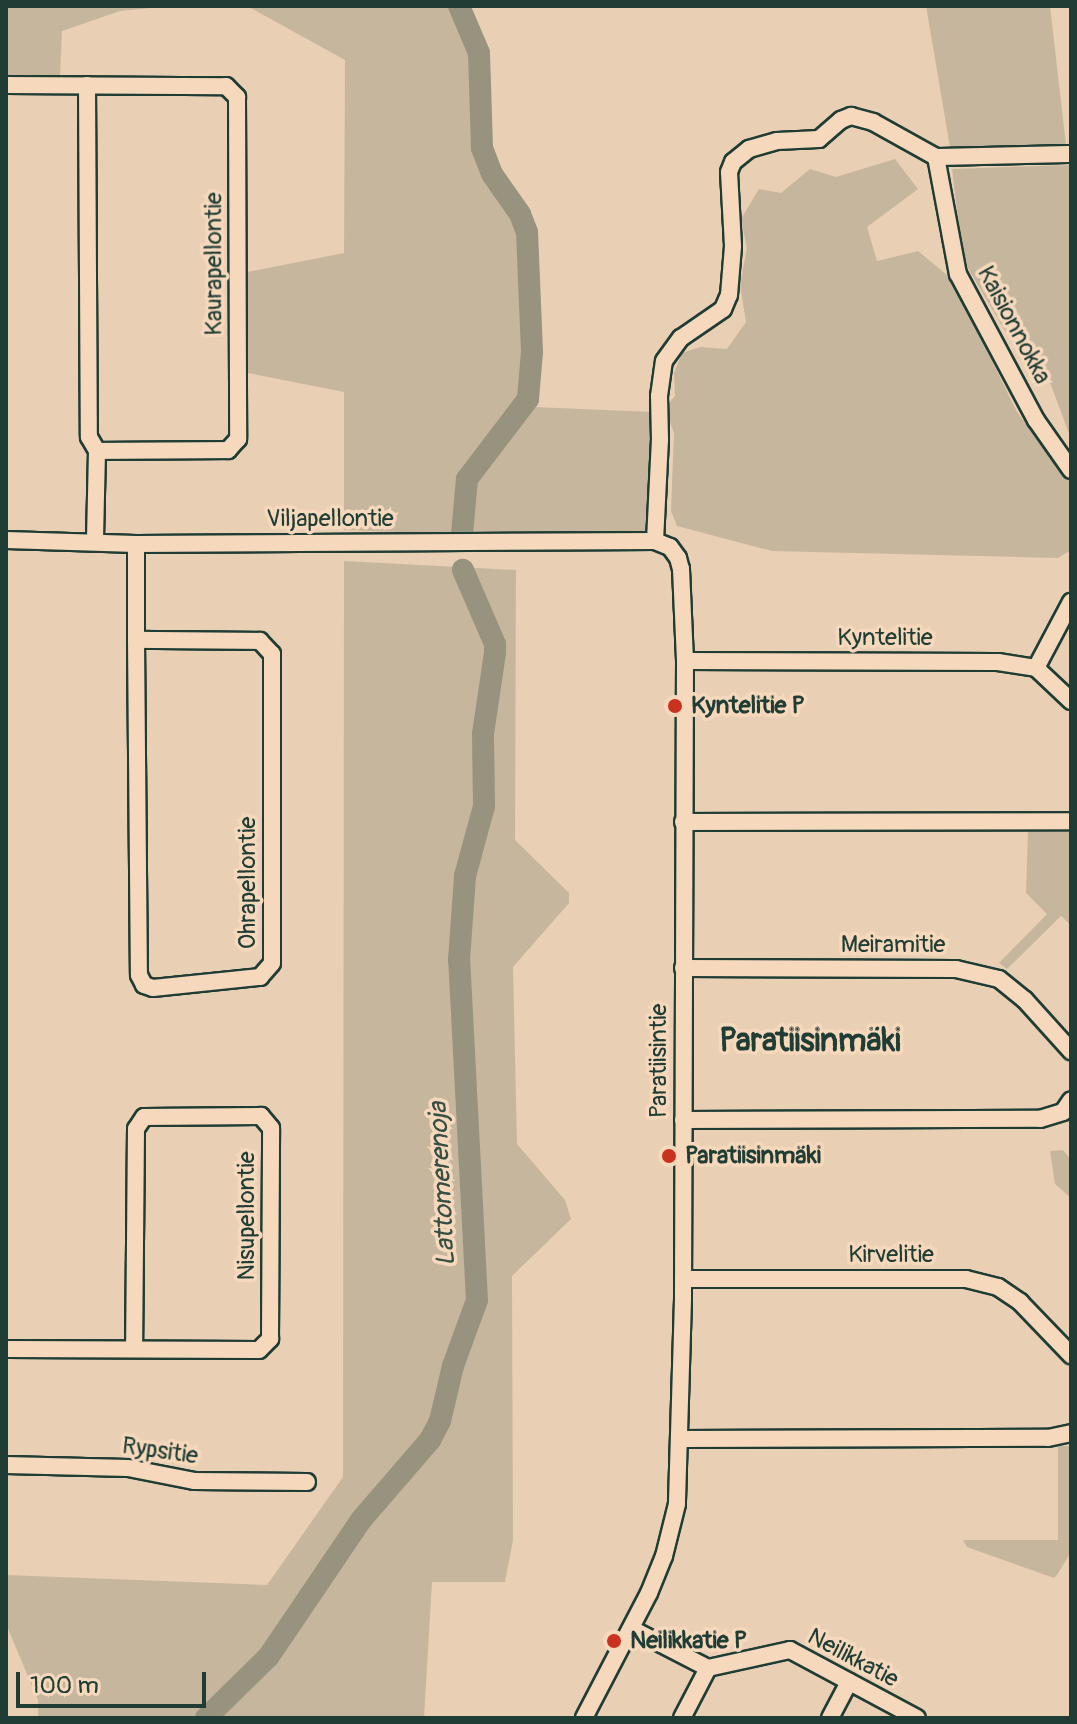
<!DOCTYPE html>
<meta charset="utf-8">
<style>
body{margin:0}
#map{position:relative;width:1077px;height:1724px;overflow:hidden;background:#e9cfb4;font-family:Pangolin,sans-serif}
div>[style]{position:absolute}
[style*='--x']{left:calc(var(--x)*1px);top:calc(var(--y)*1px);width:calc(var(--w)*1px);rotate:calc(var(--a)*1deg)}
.green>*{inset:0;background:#c7b69e}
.river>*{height:22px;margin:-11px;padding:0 11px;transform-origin:11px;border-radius:11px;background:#97937f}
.roads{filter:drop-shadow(2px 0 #1f3d34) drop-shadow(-2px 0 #1f3d34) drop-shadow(0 2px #1f3d34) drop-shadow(0 -2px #1f3d34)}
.minor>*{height:16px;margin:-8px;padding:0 8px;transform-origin:8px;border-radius:8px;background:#f6d8bc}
.dots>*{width:22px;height:22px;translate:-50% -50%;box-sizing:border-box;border:4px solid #f6d8bc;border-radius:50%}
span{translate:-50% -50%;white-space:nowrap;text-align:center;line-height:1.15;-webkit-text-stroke:7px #f6d8bc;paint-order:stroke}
.street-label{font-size:24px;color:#1f3d34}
.poi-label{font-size:24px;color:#1f3d34;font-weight:700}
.left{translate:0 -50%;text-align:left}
.water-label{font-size:26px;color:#374e43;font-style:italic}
.district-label{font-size:32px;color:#1f3d34;font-weight:700}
.frame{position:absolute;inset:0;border:8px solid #1f3d34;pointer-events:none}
.scale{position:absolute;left:16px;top:1672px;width:190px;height:36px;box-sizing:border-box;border:4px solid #1f3d34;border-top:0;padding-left:10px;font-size:24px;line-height:28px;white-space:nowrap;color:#1f3d34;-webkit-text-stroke:6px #f6d8bc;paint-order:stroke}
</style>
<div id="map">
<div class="green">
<div style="clip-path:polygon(6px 6px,172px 6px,120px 11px,62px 31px,60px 76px,6px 78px)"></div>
<div style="clip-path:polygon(247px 6px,449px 6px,471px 47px,475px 142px,485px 171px,515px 217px,525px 251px,527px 364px,520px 401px,478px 453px,463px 478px,456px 534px,344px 530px,344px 392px,248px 373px,247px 272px,344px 253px,345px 60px)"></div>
<div style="clip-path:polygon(926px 6px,1050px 6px,1066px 145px,950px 147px)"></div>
<div style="clip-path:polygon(895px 159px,918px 189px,867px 227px,877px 261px,918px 251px,952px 279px,1017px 412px,1071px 482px,1071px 550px,1058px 558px,772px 551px,677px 526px,671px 511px,674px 433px,665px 408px,675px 396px,674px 373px,682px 353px,700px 347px,727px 349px,746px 322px,740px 285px,747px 248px,741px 219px,759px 189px,781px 193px,810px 169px,836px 177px)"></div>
<div style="clip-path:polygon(1071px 165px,1071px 439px,1051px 385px,1005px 331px,963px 260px,952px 169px)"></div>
<div style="clip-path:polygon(534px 407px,654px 412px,651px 525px,642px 535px,471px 535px,474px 481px)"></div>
<div style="clip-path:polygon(344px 561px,516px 570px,515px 840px,569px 893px,569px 903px,513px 967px,517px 1144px,565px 1200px,571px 1219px,512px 1276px,513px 1540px,505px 1582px,432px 1582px,424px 1718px,38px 1718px,38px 1700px,6px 1624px,6px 1575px,267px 1585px,343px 1477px)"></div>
<div style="clip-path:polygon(1071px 829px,1071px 925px,1061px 916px,1007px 969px,999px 963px,1047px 914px,1026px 893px,1028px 831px)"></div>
<div style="clip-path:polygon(1063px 1150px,1071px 1160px,1071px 1198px,1055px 1184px,1050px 1151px)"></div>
<div style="clip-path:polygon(1058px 1446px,1071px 1446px,1071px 1552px,1057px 1575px,1054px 1578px,967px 1547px,963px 1540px,1058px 1540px)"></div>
</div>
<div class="river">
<div style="--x:459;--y:6;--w:51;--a:66.9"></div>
<div style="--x:479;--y:53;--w:95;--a:88.2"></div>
<div style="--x:482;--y:148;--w:28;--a:69"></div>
<div style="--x:492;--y:174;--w:49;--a:55"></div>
<div style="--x:520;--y:214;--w:19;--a:69"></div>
<div style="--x:527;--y:232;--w:120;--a:87.6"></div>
<div style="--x:532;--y:352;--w:47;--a:94.9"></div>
<div style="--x:528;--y:399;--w:101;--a:127.3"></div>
<div style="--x:467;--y:479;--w:55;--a:95.2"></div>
<div style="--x:206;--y:1718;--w:88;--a:-44.5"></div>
<div style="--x:269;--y:1656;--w:164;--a:-55.9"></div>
<div style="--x:361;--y:1520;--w:106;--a:-49.2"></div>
<div style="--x:430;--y:1440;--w:21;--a:-62"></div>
<div style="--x:440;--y:1421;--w:57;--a:-76.7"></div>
<div style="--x:453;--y:1366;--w:70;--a:-70"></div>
<div style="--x:477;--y:1300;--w:340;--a:-93"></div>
<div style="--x:459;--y:960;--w:84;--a:-85.9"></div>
<div style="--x:465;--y:876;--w:73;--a:-74.8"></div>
<div style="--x:484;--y:806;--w:72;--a:-90.8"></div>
<div style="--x:483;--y:734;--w:82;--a:-81.6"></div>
<div style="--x:495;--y:653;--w:9;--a:-90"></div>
<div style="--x:495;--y:644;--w:81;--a:-113.4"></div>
</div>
<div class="roads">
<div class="minor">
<div style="--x:6;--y:85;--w:220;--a:0.3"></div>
<div style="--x:226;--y:86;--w:16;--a:45"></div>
<div style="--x:237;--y:97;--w:342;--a:89.8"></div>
<div style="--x:238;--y:439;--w:15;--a:132"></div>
<div style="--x:228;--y:450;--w:131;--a:179.6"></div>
<div style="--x:97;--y:451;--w:91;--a:91.3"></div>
<div style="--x:87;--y:85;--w:352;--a:89.7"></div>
<div style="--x:89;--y:437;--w:16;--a:60"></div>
<div style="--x:936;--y:157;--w:135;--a:-1.3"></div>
<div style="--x:6;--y:540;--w:130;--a:1.8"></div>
<div style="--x:136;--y:544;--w:519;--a:-0.33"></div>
<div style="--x:655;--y:541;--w:16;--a:22"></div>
<div style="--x:670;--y:547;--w:14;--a:54"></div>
<div style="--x:678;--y:558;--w:11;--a:75"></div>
<div style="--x:681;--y:569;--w:92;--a:87.5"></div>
<div style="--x:685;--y:661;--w:638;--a:90.18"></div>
<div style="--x:683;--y:1299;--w:205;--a:91.7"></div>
<div style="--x:677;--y:1504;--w:54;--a:104"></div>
<div style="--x:664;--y:1556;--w:40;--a:112"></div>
<div style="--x:649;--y:1593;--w:141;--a:117.5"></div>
<div style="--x:655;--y:541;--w:101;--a:-87.2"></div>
<div style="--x:660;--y:440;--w:44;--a:-91.3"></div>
<div style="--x:659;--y:396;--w:35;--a:-82"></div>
<div style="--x:664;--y:361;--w:29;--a:-54"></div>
<div style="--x:681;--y:338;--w:51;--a:-34.6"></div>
<div style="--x:723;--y:309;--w:15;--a:-67"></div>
<div style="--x:729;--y:295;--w:49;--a:-85.3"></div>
<div style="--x:733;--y:246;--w:74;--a:-93.1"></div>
<div style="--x:729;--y:172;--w:11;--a:-68"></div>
<div style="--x:733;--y:162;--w:21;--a:-39"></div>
<div style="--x:749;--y:149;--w:29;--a:-16"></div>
<div style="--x:777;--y:141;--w:42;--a:-2.7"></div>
<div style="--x:819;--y:139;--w:29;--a:-41"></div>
<div style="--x:841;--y:120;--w:11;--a:-22"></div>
<div style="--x:851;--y:116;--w:23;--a:15"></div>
<div style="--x:873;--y:122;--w:72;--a:29.1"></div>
<div style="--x:936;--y:157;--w:119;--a:79.4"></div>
<div style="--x:958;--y:274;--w:166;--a:61.9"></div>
<div style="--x:1036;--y:420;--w:61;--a:55"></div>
<div style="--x:136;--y:544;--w:96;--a:90"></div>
<div style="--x:136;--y:640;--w:335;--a:89.5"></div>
<div style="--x:139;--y:975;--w:11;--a:63"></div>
<div style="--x:144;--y:985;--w:9;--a:18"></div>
<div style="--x:153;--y:988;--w:108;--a:-5.9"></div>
<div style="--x:260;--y:977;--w:18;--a:-49"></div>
<div style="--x:272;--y:963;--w:309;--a:-90"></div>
<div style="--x:272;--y:654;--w:18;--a:-133"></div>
<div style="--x:260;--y:641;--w:124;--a:-179.5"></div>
<div style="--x:685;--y:661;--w:313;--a:0.2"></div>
<div style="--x:998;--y:662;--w:38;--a:9"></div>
<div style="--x:1036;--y:668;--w:48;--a:43.3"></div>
<div style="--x:1036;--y:668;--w:75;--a:-62.1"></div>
<div style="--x:683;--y:822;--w:388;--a:-0.1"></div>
<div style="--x:683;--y:968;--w:273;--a:0.2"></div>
<div style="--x:956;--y:969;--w:44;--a:13.1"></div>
<div style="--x:999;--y:979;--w:33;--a:39"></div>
<div style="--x:1025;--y:1000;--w:69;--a:48"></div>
<div style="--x:683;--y:1120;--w:357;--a:-0.2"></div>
<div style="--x:1040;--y:1119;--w:24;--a:-17"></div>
<div style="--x:1063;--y:1112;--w:14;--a:-56"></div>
<div style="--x:683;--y:1279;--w:283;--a:0"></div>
<div style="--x:966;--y:1279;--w:33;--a:14"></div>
<div style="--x:998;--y:1287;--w:27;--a:34"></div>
<div style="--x:1020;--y:1302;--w:74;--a:46.1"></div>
<div style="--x:6;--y:1349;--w:253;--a:0.2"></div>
<div style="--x:259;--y:1350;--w:16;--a:-45"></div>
<div style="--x:270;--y:1339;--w:211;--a:-89.7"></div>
<div style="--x:271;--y:1128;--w:16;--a:-130"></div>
<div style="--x:261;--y:1116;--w:117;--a:179.5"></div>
<div style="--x:144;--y:1117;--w:14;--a:124"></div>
<div style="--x:136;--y:1129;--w:220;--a:90.5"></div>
<div style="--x:682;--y:1439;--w:366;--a:-0.2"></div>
<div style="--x:1048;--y:1438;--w:24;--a:-12"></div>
<div style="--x:6;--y:1465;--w:122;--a:1.4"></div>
<div style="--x:128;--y:1468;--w:67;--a:11.1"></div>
<div style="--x:194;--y:1481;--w:113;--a:0.5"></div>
<div style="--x:632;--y:1629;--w:85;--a:27.2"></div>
<div style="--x:708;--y:1668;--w:84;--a:-12.4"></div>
<div style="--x:790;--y:1650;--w:144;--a:28.2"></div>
<div style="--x:682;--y:1718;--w:56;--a:-62.5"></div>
<div style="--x:830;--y:1718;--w:41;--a:-62.2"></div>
</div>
</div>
<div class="dots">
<div style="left:675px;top:706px;background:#c8321e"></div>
<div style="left:669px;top:1156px;background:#c8321e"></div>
<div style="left:614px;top:1641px;background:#c8321e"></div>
</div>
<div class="street-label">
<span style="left:214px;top:264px;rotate:-90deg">Kaurapellontie</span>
<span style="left:1014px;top:325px;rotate:62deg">Kaisionnokka</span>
<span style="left:330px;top:519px">Viljapellontie</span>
<span style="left:885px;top:638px">Kyntelitie</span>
<span style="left:248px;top:883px;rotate:-90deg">Ohrapellontie</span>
<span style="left:893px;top:945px">Meiramitie</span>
<span style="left:659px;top:1061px;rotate:-90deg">Paratiisintie</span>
<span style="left:247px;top:1216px;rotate:-90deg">Nisupellontie</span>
<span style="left:891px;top:1255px">Kirvelitie</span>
<span style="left:160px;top:1451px;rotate:8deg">Rypsitie</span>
<span style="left:853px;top:1658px;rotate:28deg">Neilikkatie</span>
</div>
<div class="poi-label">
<span class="left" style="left:691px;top:706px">Kyntelitie P</span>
<span class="left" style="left:685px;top:1156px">Paratiisinmäki</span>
<span class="left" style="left:630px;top:1641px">Neilikkatie P</span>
</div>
<div class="water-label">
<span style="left:443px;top:1184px;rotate:-93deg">Lattomerenoja</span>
</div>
<div class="district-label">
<span style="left:810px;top:1041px">Paratiisinmäki</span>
</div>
<div class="frame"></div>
<div class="scale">100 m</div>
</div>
